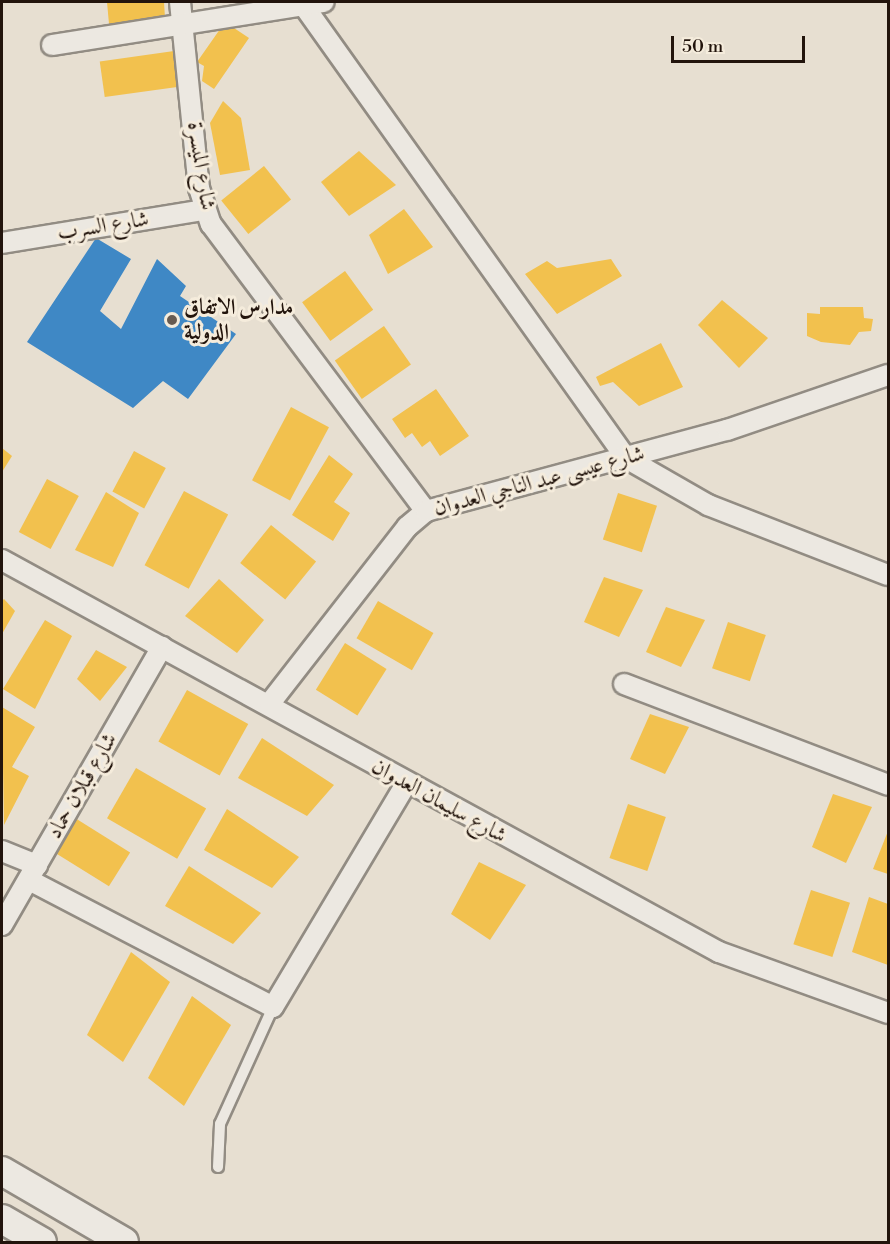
<!DOCTYPE html>
<meta charset="utf-8">
<style>
body{margin:0}
#map{position:relative;width:890px;height:1244px;overflow:hidden;background:#e7dfd1;font-family:"Libre Bodoni",Amiri,serif}
div>[style]{position:absolute}
[style*='--x']{left:calc(var(--x)*1px);top:calc(var(--y)*1px);width:calc(var(--w)*1px);rotate:calc(var(--a)*1deg)}
.homes>*{inset:0;background:#f2c14e;transform-origin:0 0}
.schools>*{inset:0;background:#3f88c5}
.roads{filter:drop-shadow(2px 0 #928c83) drop-shadow(-2px 0 #928c83) drop-shadow(0 2px #928c83) drop-shadow(0 -2px #928c83)}
.service>*{height:10px;margin:-5px;padding:0 5px;transform-origin:5px;border-radius:5px;background:#ece8e1}
.minor>*{height:20px;margin:-10px;padding:0 10px;transform-origin:10px;border-radius:10px;background:#ece8e1}
.secondary>*{height:28px;margin:-14px;padding:0 14px;transform-origin:14px;border-radius:14px;background:#ece8e1}
.dots>*{width:16px;height:16px;translate:-50% -50%;box-sizing:border-box;border:3px solid #f5ecdc;border-radius:50%}
span{translate:-50% -50%;white-space:nowrap;text-align:center;line-height:1.15;-webkit-text-stroke:6px #f5ecdc;paint-order:stroke}
.street-label{font-size:22px;color:#22140c}
.poi-label{font-size:22px;color:#22140c;font-weight:700}
.left{translate:0 -50%;text-align:left}
.frame{position:absolute;inset:0;border:3px solid #22140c;pointer-events:none}
.scale{position:absolute;left:671px;top:36px;width:134px;height:27px;box-sizing:border-box;border:3px solid #22140c;border-top:0;padding-left:8px;font-size:18px;line-height:21px;white-space:nowrap;color:#22140c;-webkit-text-stroke:4px #f5ecdc;paint-order:stroke}
</style>
<div id="map">
<div class="homes">
<div style="clip-path:polygon(107px 2px,164px 2px,165px 18px,109px 24px)"></div>
<div style="clip-path:polygon(225px 22px,249px 38px,214px 89px,202px 81px,204px 66px,197px 62px)"></div>
<div style="left:174px;top:51px;width:36px;height:75px;rotate:82deg"></div>
<div style="clip-path:polygon(223px 101px,241px 118px,250px 170px,220px 175px,210px 123px)"></div>
<div style="clip-path:polygon(359px 151px,396px 185px,349px 216px,321px 182px)"></div>
<div style="left:264px;top:166px;width:43px;height:55px;rotate:51deg"></div>
<div style="clip-path:polygon(404px 209px,433px 247px,388px 274px,369px 235px)"></div>
<div style="clip-path:polygon(611px 259px,622px 276px,557px 314px,525px 274px,547px 261px,557px 268px)"></div>
<div style="left:345px;top:271px;width:48px;height:53px;rotate:54deg"></div>
<div style="clip-path:polygon(722px 300px,768px 338px,739px 368px,698px 325px)"></div>
<div style="clip-path:polygon(820px 307px,863px 307px,864px 318px,873px 319px,871px 331px,859px 332px,850px 345px,821px 342px,807px 336px,807px 313px,820px 314px)"></div>
<div style="left:384px;top:326px;width:47px;height:60px;rotate:55deg"></div>
<div style="clip-path:polygon(661px 343px,683px 387px,639px 406px,613px 382px,600px 386px,596px 377px)"></div>
<div style="clip-path:polygon(436px 389px,469px 436px,440px 456px,430px 441px,422px 447px,412px 433px,405px 438px,392px 419px)"></div>
<div style="left:291px;top:407px;width:43px;height:83px;rotate:28deg"></div>
<div style="clip-path:polygon(2px 448px,12px 456px,2px 472px)"></div>
<div style="left:134px;top:451px;width:36px;height:46px;rotate:28deg"></div>
<div style="clip-path:polygon(329px 455px,353px 474px,334px 502px,350px 513px,333px 541px,292px 515px)"></div>
<div style="left:47px;top:479px;width:36px;height:60px;rotate:28deg"></div>
<div style="left:184px;top:491px;width:50px;height:84px;rotate:28deg"></div>
<div style="clip-path:polygon(106px 492px,139px 513px,113px 567px,75px 550px)"></div>
<div style="left:618px;top:493px;width:41px;height:49px;rotate:18deg"></div>
<div style="left:271px;top:525px;width:58px;height:49px;rotate:39deg"></div>
<div style="clip-path:polygon(604px 577px,643px 590px,619px 637px,584px 622px)"></div>
<div style="clip-path:polygon(219px 579px,264px 620px,237px 653px,185px 616px)"></div>
<div style="clip-path:polygon(4px 599px,15px 611px,2px 634px,2px 601px)"></div>
<div style="left:378px;top:601px;width:64px;height:43px;rotate:30deg"></div>
<div style="clip-path:polygon(666px 607px,705px 620px,681px 667px,646px 652px)"></div>
<div style="clip-path:polygon(45px 620px,72px 636px,35px 709px,3px 689px)"></div>
<div style="left:728px;top:622px;width:40px;height:49px;rotate:19deg"></div>
<div style="left:345px;top:643px;width:49px;height:55px;rotate:32deg"></div>
<div style="clip-path:polygon(96px 650px,127px 667px,100px 701px,77px 679px)"></div>
<div style="left:187px;top:690px;width:70px;height:59px;rotate:29deg"></div>
<div style="clip-path:polygon(2px 707px,35px 727px,12px 767px,29px 776px,4px 825px)"></div>
<div style="clip-path:polygon(650px 714px,689px 727px,665px 774px,630px 759px)"></div>
<div style="clip-path:polygon(262px 738px,334px 785px,307px 816px,238px 778px)"></div>
<div style="left:136px;top:768px;width:81px;height:58px;rotate:30deg"></div>
<div style="clip-path:polygon(833px 794px,872px 807px,846px 863px,812px 847px)"></div>
<div style="left:628px;top:804px;width:40px;height:57px;rotate:19deg"></div>
<div style="clip-path:polygon(227px 809px,299px 857px,272px 888px,204px 850px)"></div>
<div style="left:75px;top:818px;width:65px;height:40px;rotate:32deg"></div>
<div style="clip-path:polygon(888px 831px,888px 874px,873px 869px)"></div>
<div style="clip-path:polygon(479px 862px,526px 885px,490px 940px,451px 914px)"></div>
<div style="clip-path:polygon(189px 866px,261px 913px,233px 944px,165px 906px)"></div>
<div style="left:811px;top:890px;width:41px;height:57px;rotate:18deg"></div>
<div style="clip-path:polygon(869px 897px,888px 904px,888px 965px,852px 952px)"></div>
<div style="clip-path:polygon(131px 952px,170px 982px,123px 1062px,87px 1035px)"></div>
<div style="clip-path:polygon(192px 996px,231px 1025px,184px 1106px,148px 1078px)"></div>
</div>
<div class="schools">
<div style="clip-path:polygon(96px 238px,131px 259px,100px 311px,121px 329px,157px 259px,186px 286px,180px 296px,236px 334px,188px 399px,163px 381px,133px 408px,27px 342px)"></div>
</div>
<div class="roads">
<div class="service">
<div style="--x:218;--y:1167;--w:43;--a:-87.3"></div>
<div style="--x:220;--y:1124;--w:128;--a:-65.6"></div>
</div>
<div class="minor">
<div style="--x:180;--y:2;--w:187;--a:84.2"></div>
<div style="--x:199;--y:188;--w:38;--a:72"></div>
<div style="--x:211;--y:224;--w:359;--a:53.2"></div>
<div style="--x:304;--y:6;--w:555;--a:54.53"></div>
<div style="--x:626;--y:458;--w:95;--a:29.8"></div>
<div style="--x:708;--y:505;--w:193;--a:21.3"></div>
<div style="--x:52;--y:45;--w:275;--a:-9"></div>
<div style="--x:2;--y:243;--w:205;--a:-9.3"></div>
<div style="--x:2;--y:560;--w:817;--a:28.67"></div>
<div style="--x:719;--y:952;--w:180;--a:19.8"></div>
<div style="--x:624;--y:684;--w:283;--a:20.9"></div>
<div style="--x:270;--y:703;--w:223;--a:-52.1"></div>
<div style="--x:407;--y:527;--w:25;--a:-40"></div>
<div style="--x:426;--y:511;--w:312;--a:-15.1"></div>
<div style="--x:727;--y:430;--w:170;--a:-18.9"></div>
<div style="--x:2;--y:851;--w:38;--a:22"></div>
<div style="--x:29;--y:880;--w:275;--a:27.5"></div>
<div style="--x:273;--y:1007;--w:260;--a:-59.2"></div>
<div style="--x:2;--y:925;--w:321;--a:-60.1"></div>
</div>
<div class="secondary">
<div style="--x:2;--y:1171;--w:141;--a:30.2"></div>
<div style="--x:2;--y:1219;--w:46;--a:29.9"></div>
</div>
</div>
<div class="dots">
<div style="left:172px;top:320px;background:#675b51"></div>
</div>
<div class="street-label">
<span style="left:201px;top:166px;rotate:81deg">شارع الميسرة</span>
<span style="left:103px;top:226px;rotate:-9deg">شارع السرب</span>
<span style="left:539px;top:481px;rotate:-15deg">شارع عيسى عبد الناجي العدوان</span>
<span style="left:82px;top:786px;rotate:-60deg">شارع قبلان حماد</span>
<span style="left:439px;top:801px;rotate:29deg">شارع سليمان العدوان</span>
</div>
<div class="poi-label">
<span class="left" style="left:184px;top:320px">مدارس الاتفاق<br>الدولية</span>
</div>
<div class="frame"></div>
<div class="scale">50 m</div>
</div>
